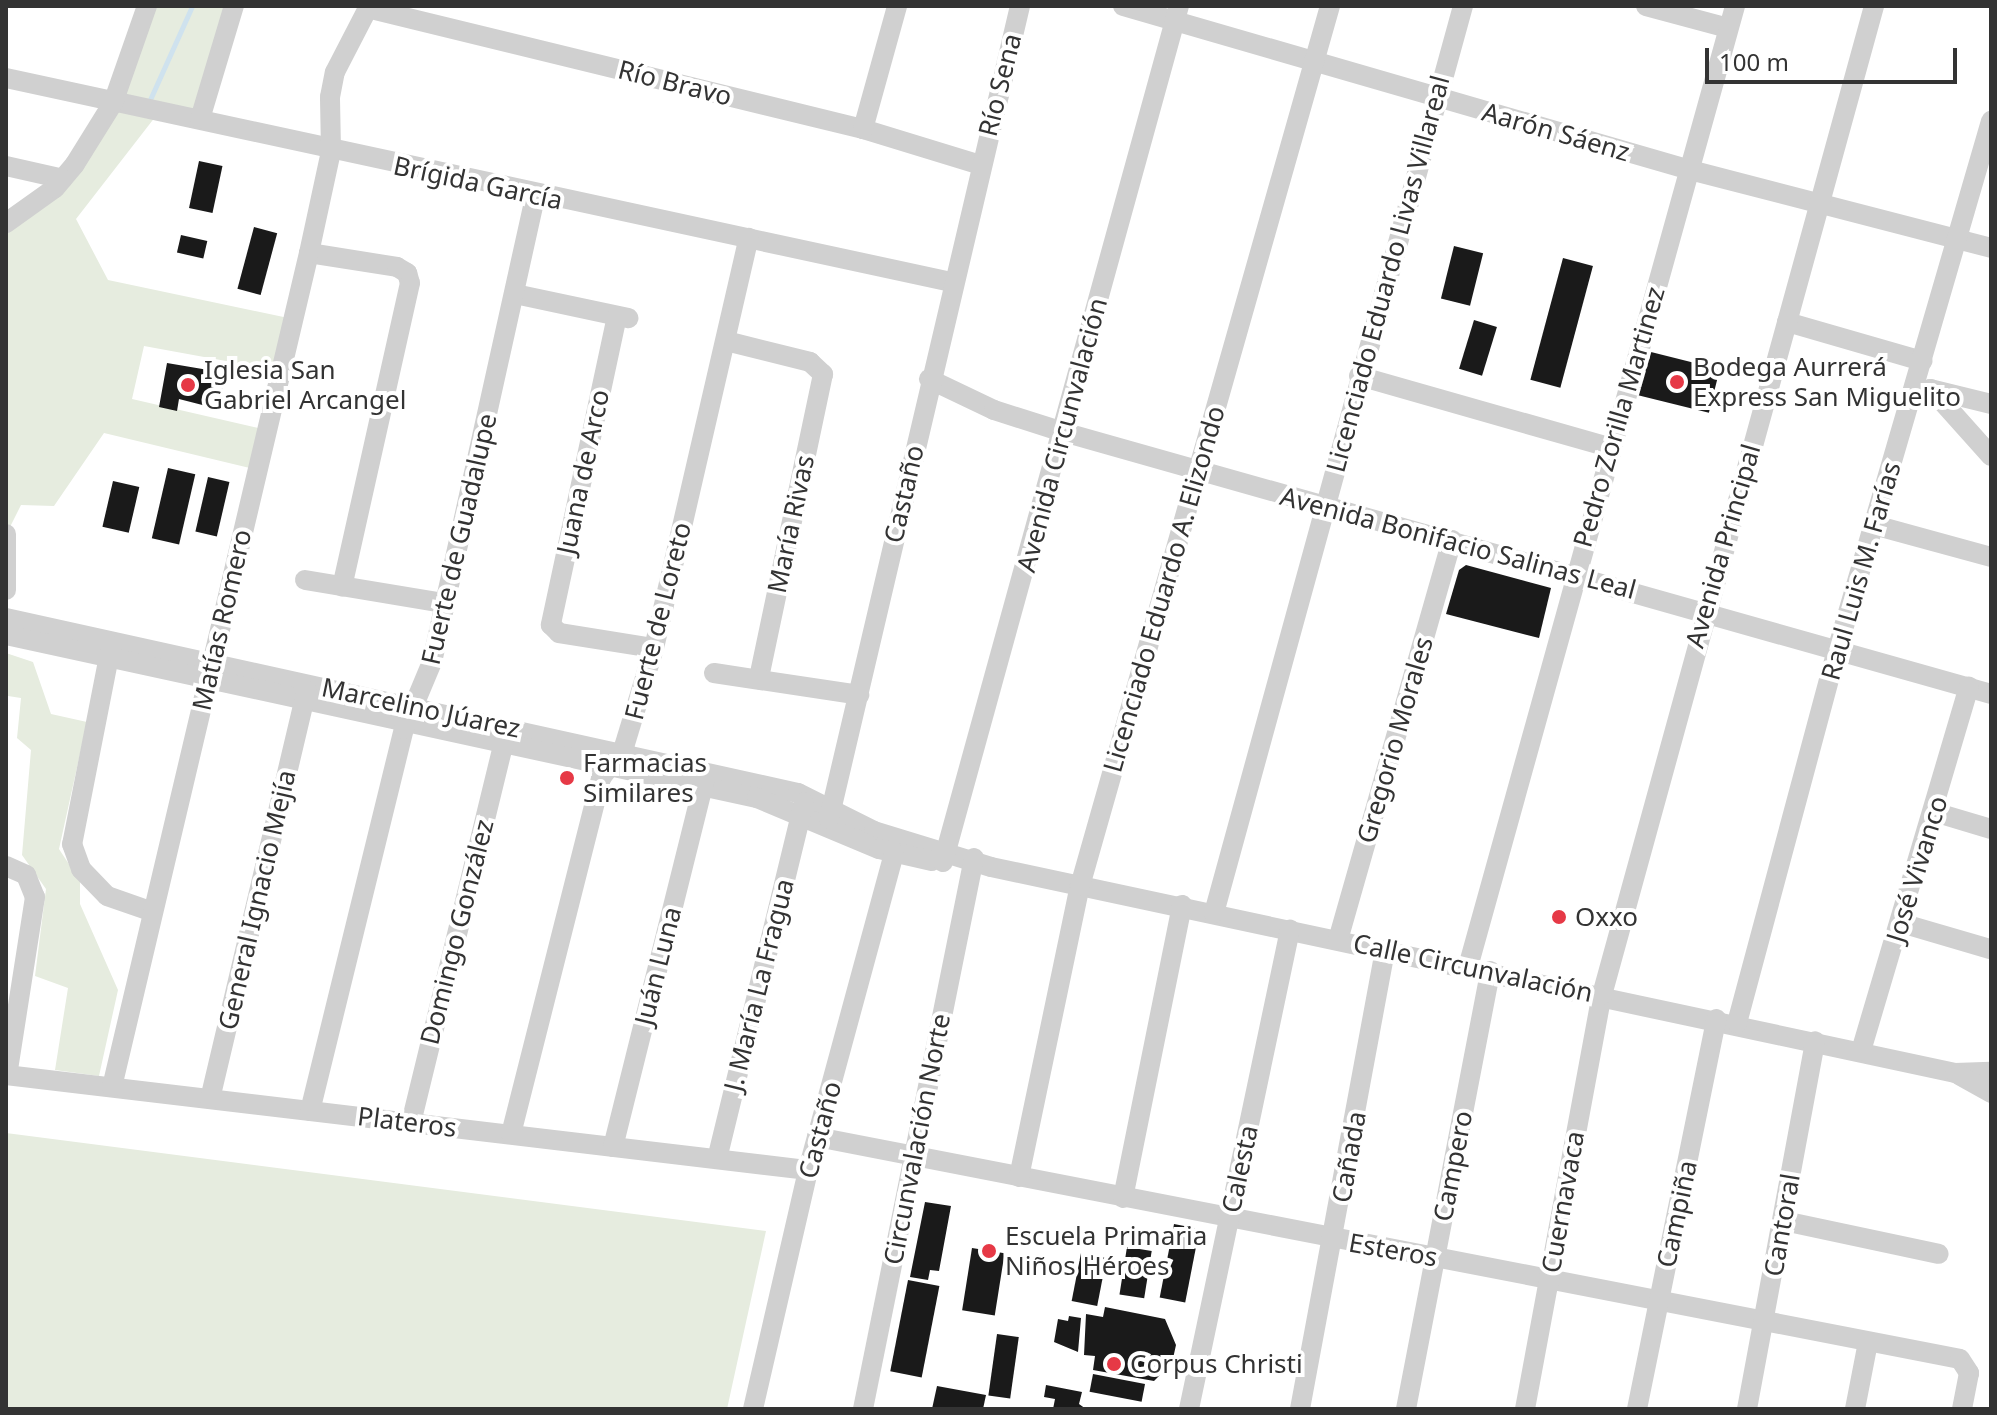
<!DOCTYPE html>
<meta charset="utf-8">
<style>
body{margin:0}
#map{position:relative;width:1997px;height:1415px;overflow:hidden;background:#fff;font-family:"Noto Sans",sans-serif}
div>[style]{position:absolute}
[style*='--x']{left:calc(var(--x)*1px);top:calc(var(--y)*1px);width:calc(var(--w)*1px);rotate:calc(var(--a)*1deg)}
.green>*{inset:0;background:#e6ecdf}
.stream>*{height:5px;margin:-2.5px;padding:0 2.5px;transform-origin:2.5px;border-radius:2.5px;background:#cfe2ee}
.building>*{inset:0;background:#1a1a1a;transform-origin:0 0}
.minor>*{height:20px;margin:-10px;padding:0 10px;transform-origin:10px;border-radius:10px;background:#d0d0d0}
.dots>*{width:22px;height:22px;translate:-50% -50%;box-sizing:border-box;border:4px solid #fff;border-radius:50%}
span{translate:-50% -50%;white-space:nowrap;text-align:center;line-height:1.15;-webkit-text-stroke:8px #fff;paint-order:stroke}
.street-label{font-size:26px;color:#333}
.poi-label{font-size:26px;color:#333}
.left{translate:0 -50%;text-align:left}
.frame{position:absolute;inset:0;border:8px solid #333;pointer-events:none}
.scale{position:absolute;left:1705px;top:48px;width:252px;height:36px;box-sizing:border-box;border:4px solid #333;border-top:0;padding-left:10px;font-size:24px;line-height:28px;white-space:nowrap;color:#333;-webkit-text-stroke:6px #fff;paint-order:stroke}
</style>
<div id="map">
<div class="green">
<div style="clip-path:polygon(147px 6px,234px 6px,200px 119px,159px 112px,76px 219px,108px 280px,293px 319px,281px 371px,144px 346px,132px 399px,267px 430px,258px 470px,104px 433px,54px 506px,21px 505px,6px 535px,6px 222px,44px 196px,113px 103px)"></div>
<div style="clip-path:polygon(6px 653px,33px 662px,51px 714px,87px 722px,59px 849px,80px 881px,80px 904px,118px 990px,99px 1076px,55px 1070px,68px 988px,35px 976px,46px 889px,22px 855px,31px 750px,17px 738px,21px 698px,8px 696px)"></div>
<div style="clip-path:polygon(6px 1133px,766px 1231px,727px 1409px,6px 1409px)"></div>
</div>
<div class="stream">
<div style="--x:148;--y:104;--w:107;--a:-65.8"></div>
</div>
<div class="building">
<div style="left:199px;top:161px;width:24px;height:48px;rotate:12deg"></div>
<div style="left:254px;top:227px;width:24px;height:64px;rotate:15deg"></div>
<div style="left:181px;top:235px;width:27px;height:18px;rotate:13deg"></div>
<div style="left:1454px;top:246px;width:30px;height:54px;rotate:14deg"></div>
<div style="left:1563px;top:258px;width:31px;height:126px;rotate:15deg"></div>
<div style="left:1474px;top:320px;width:24px;height:51px;rotate:17deg"></div>
<div style="left:1647px;top:351px;width:75px;height:45px;rotate:14deg"></div>
<div style="clip-path:polygon(167px 363px,226px 373px,218px 409px,179px 399px,177px 411px,159px 407px)"></div>
<div style="left:168px;top:468px;width:28px;height:72px;rotate:13deg"></div>
<div style="left:208px;top:477px;width:22px;height:56px;rotate:13deg"></div>
<div style="left:113px;top:481px;width:27px;height:47px;rotate:13deg"></div>
<div style="clip-path:polygon(1466px 565px,1551px 588px,1539px 638px,1446px 614px,1459px 570px)"></div>
<div style="clip-path:polygon(925px 1202px,951px 1206px,939px 1271px,930px 1270px,928px 1280px,910px 1277px)"></div>
<div style="left:1174px;top:1224px;width:26px;height:75px;rotate:11deg"></div>
<div style="left:1127px;top:1247px;width:25px;height:48px;rotate:9deg"></div>
<div style="left:972px;top:1248px;width:33px;height:63px;rotate:9deg"></div>
<div style="left:1081px;top:1253px;width:26px;height:49px;rotate:11deg"></div>
<div style="left:908px;top:1280px;width:32px;height:93px;rotate:11deg"></div>
<div style="clip-path:polygon(1105px 1307px,1165px 1319px,1176px 1345px,1172px 1363px,1154px 1381px,1093px 1370px,1095px 1356px,1084px 1355px,1086px 1314px,1103px 1317px)"></div>
<div style="clip-path:polygon(1069px 1316px,1081px 1318px,1078px 1352px,1054px 1342px,1058px 1319px,1068px 1321px)"></div>
<div style="left:997px;top:1334px;width:22px;height:62px;rotate:8deg"></div>
<div style="left:1093px;top:1374px;width:53px;height:18px;rotate:11deg"></div>
<div style="clip-path:polygon(1046px 1385px,1082px 1392px,1079px 1404px,1086px 1409px,1053px 1409px,1055px 1399px,1044px 1397px)"></div>
<div style="clip-path:polygon(937px 1386px,986px 1395px,983px 1409px,932px 1409px)"></div>
</div>
<div class="minor">
<div style="--x:1123;--y:6;--w:590;--a:16.13"></div>
<div style="--x:1690;--y:170;--w:311;--a:14.5"></div>
<div style="--x:1646;--y:6;--w:85;--a:15"></div>
<div style="--x:367;--y:8;--w:511;--a:13.71"></div>
<div style="--x:863;--y:129;--w:123;--a:17"></div>
<div style="--x:6;--y:78;--w:967;--a:12.18"></div>
<div style="--x:200;--y:119;--w:118;--a:-73.3"></div>
<div style="--x:863;--y:129;--w:128;--a:-74.5"></div>
<div style="--x:6;--y:166;--w:58;--a:12.8"></div>
<div style="--x:6;--y:223;--w:60;--a:-35.5"></div>
<div style="--x:55;--y:188;--w:31;--a:-50"></div>
<div style="--x:75;--y:164;--w:72;--a:-58.1"></div>
<div style="--x:113;--y:103;--w:103;--a:-70.7"></div>
<div style="--x:309;--y:253;--w:89;--a:9"></div>
<div style="--x:397;--y:267;--w:12;--a:31"></div>
<div style="--x:407;--y:273;--w:10;--a:73"></div>
<div style="--x:410;--y:283;--w:311;--a:102.6"></div>
<div style="--x:515;--y:294;--w:116;--a:12"></div>
<div style="--x:617;--y:316;--w:316;--a:102.1"></div>
<div style="--x:551;--y:625;--w:11;--a:45"></div>
<div style="--x:559;--y:633;--w:96;--a:9"></div>
<div style="--x:1787;--y:322;--w:141;--a:16.1"></div>
<div style="--x:726;--y:341;--w:87;--a:14"></div>
<div style="--x:810;--y:362;--w:18;--a:43"></div>
<div style="--x:823;--y:374;--w:312;--a:101.9"></div>
<div style="--x:1359;--y:376;--w:259;--a:15.9"></div>
<div style="--x:929;--y:379;--w:72;--a:25.5"></div>
<div style="--x:994;--y:410;--w:72;--a:17.7"></div>
<div style="--x:1063;--y:432;--w:964;--a:15.77"></div>
<div style="--x:1930;--y:389;--w:63;--a:13.8"></div>
<div style="--x:1931;--y:389;--w:90;--a:48.2"></div>
<div style="--x:1874;--y:525;--w:121;--a:15.3"></div>
<div style="--x:6;--y:534;--w:56;--a:90"></div>
<div style="--x:305;--y:580;--w:141;--a:9.4"></div>
<div style="--x:6;--y:618;--w:811;--a:12.46"></div>
<div style="--x:798;--y:793;--w:85;--a:26.6"></div>
<div style="--x:874;--y:831;--w:122;--a:17.1"></div>
<div style="--x:991;--y:867;--w:986;--a:12.06"></div>
<div style="--x:1955;--y:1073;--w:36;--a:-2"></div>
<div style="--x:6;--y:635;--w:768;--a:12.25"></div>
<div style="--x:757;--y:798;--w:132;--a:22.7"></div>
<div style="--x:879;--y:849;--w:54;--a:12.8"></div>
<div style="--x:111;--y:646;--w:202;--a:101.1"></div>
<div style="--x:72;--y:844;--w:27;--a:70"></div>
<div style="--x:81;--y:869;--w:37;--a:46"></div>
<div style="--x:107;--y:896;--w:46;--a:19.2"></div>
<div style="--x:714;--y:673;--w:147;--a:8.6"></div>
<div style="--x:1934;--y:812;--w:59;--a:16.6"></div>
<div style="--x:829;--y:819;--w:835;--a:-76.78"></div>
<div style="--x:943;--y:862;--w:888;--a:-74.59"></div>
<div style="--x:6;--y:866;--w:22;--a:24"></div>
<div style="--x:26;--y:875;--w:24;--a:68"></div>
<div style="--x:35;--y:897;--w:180;--a:98.9"></div>
<div style="--x:1214;--y:913;--w:941;--a:-74.65"></div>
<div style="--x:1901;--y:923;--w:93;--a:16.3"></div>
<div style="--x:1338;--y:940;--w:416;--a:-74.1"></div>
<div style="--x:1468;--y:967;--w:997;--a:-74.47"></div>
<div style="--x:1737;--y:1023;--w:389;--a:-75"></div>
<div style="--x:1838;--y:647;--w:548;--a:-73.78"></div>
<div style="--x:1861;--y:1051;--w:380;--a:-73.5"></div>
<div style="--x:6;--y:1075;--w:808;--a:6.76"></div>
<div style="--x:1959;--y:1075;--w:37;--a:29"></div>
<div style="--x:112;--y:1087;--w:857;--a:-76.71"></div>
<div style="--x:309;--y:253;--w:104;--a:-77.8"></div>
<div style="--x:331;--y:151;--w:54;--a:-91.1"></div>
<div style="--x:330;--y:97;--w:25;--a:-79"></div>
<div style="--x:335;--y:72;--w:74;--a:-62.7"></div>
<div style="--x:210;--y:1099;--w:420;--a:-76.7"></div>
<div style="--x:310;--y:1111;--w:393;--a:-76.2"></div>
<div style="--x:404;--y:729;--w:73;--a:-67.3"></div>
<div style="--x:432;--y:662;--w:477;--a:-77.5"></div>
<div style="--x:411;--y:1123;--w:405;--a:-76.3"></div>
<div style="--x:511;--y:1134;--w:367;--a:-75.8"></div>
<div style="--x:601;--y:778;--w:39;--a:-53"></div>
<div style="--x:624;--y:747;--w:103;--a:-73.1"></div>
<div style="--x:654;--y:648;--w:421;--a:-77"></div>
<div style="--x:817;--y:1137;--w:1164;--a:10.99"></div>
<div style="--x:1960;--y:1359;--w:17;--a:57"></div>
<div style="--x:1969;--y:1373;--w:37;--a:101"></div>
<div style="--x:613;--y:1147;--w:384;--a:-76"></div>
<div style="--x:717;--y:1159;--w:367;--a:-76.3"></div>
<div style="--x:1019;--y:1177;--w:297;--a:-78.2"></div>
<div style="--x:1080;--y:886;--w:915;--a:-74.14"></div>
<div style="--x:1123;--y:1198;--w:299;--a:-78.6"></div>
<div style="--x:1784;--y:1221;--w:158;--a:12"></div>
<div style="--x:753;--y:1409;--w:245;--a:-77"></div>
<div style="--x:808;--y:1170;--w:328;--a:-74.8"></div>
<div style="--x:863;--y:1409;--w:562;--a:-78.61"></div>
<div style="--x:1189;--y:1409;--w:490;--a:-78.1"></div>
<div style="--x:1300;--y:1409;--w:466;--a:-79.5"></div>
<div style="--x:1406;--y:1409;--w:446;--a:-79.1"></div>
<div style="--x:1525;--y:1409;--w:421;--a:-79.5"></div>
<div style="--x:1602;--y:995;--w:1026;--a:-74.62"></div>
<div style="--x:1637;--y:1409;--w:398;--a:-78.5"></div>
<div style="--x:1747;--y:1409;--w:374;--a:-79.5"></div>
<div style="--x:1855;--y:1409;--w:68;--a:-79"></div>
</div>
<div class="dots">
<div style="left:1677px;top:382px;background:#e63946"></div>
<div style="left:188px;top:385px;background:#e63946"></div>
<div style="left:567px;top:778px;background:#e63946"></div>
<div style="left:1559px;top:917px;background:#e63946"></div>
<div style="left:989px;top:1251px;background:#e63946"></div>
<div style="left:1114px;top:1364px;background:#e63946"></div>
</div>
<div class="street-label">
<span style="left:675px;top:83px;rotate:14deg">Río Bravo</span>
<span style="left:1000px;top:85px;rotate:-76deg">Río Sena</span>
<span style="left:1556px;top:132px;rotate:16deg">Aarón Sáenz</span>
<span style="left:478px;top:183px;rotate:12deg">Brígida García</span>
<span style="left:1388px;top:274px;rotate:-75deg">Licenciado Eduardo Livas Villareal</span>
<span style="left:1619px;top:417px;rotate:-74deg">Pedro Zorilla Martinez</span>
<span style="left:1062px;top:435px;rotate:-75deg">Avenida Circunvalación</span>
<span style="left:583px;top:472px;rotate:-78deg">Juana de Arco</span>
<span style="left:904px;top:494px;rotate:-77deg">Castaño</span>
<span style="left:791px;top:524px;rotate:-78deg">María Rivas</span>
<span style="left:459px;top:539px;rotate:-77deg">Fuerte de Guadalupe</span>
<span style="left:1458px;top:543px;rotate:15deg">Avenida Bonifacio Salinas Leal</span>
<span style="left:1723px;top:546px;rotate:-74deg">Avenida Principal</span>
<span style="left:1861px;top:571px;rotate:-74deg">Raul Luis M. Farías</span>
<span style="left:1164px;top:589px;rotate:-74deg">Licenciado Eduardo A. Elizondo</span>
<span style="left:222px;top:620px;rotate:-77deg">Matías Romero</span>
<span style="left:658px;top:621px;rotate:-76deg">Fuerte de Loreto</span>
<span style="left:421px;top:708px;rotate:12deg">Marcelino Júarez</span>
<span style="left:1395px;top:740px;rotate:-74deg">Gregorio Morales</span>
<span style="left:1917px;top:869px;rotate:-73deg">José Vivanco</span>
<span style="left:257px;top:900px;rotate:-77deg">General Ignacio Mejía</span>
<span style="left:457px;top:932px;rotate:-76deg">Domingo González</span>
<span style="left:658px;top:966px;rotate:-76deg">Juán Luna</span>
<span style="left:1473px;top:968px;rotate:12deg">Calle Circunvalación</span>
<span style="left:759px;top:985px;rotate:-76deg">J. María La Fragua</span>
<span style="left:407px;top:1122px;rotate:7deg">Plateros</span>
<span style="left:820px;top:1130px;rotate:-75deg">Castaño</span>
<span style="left:917px;top:1139px;rotate:-79deg">Circunvalación Norte</span>
<span style="left:1349px;top:1157px;rotate:-80deg">Cañada</span>
<span style="left:1453px;top:1166px;rotate:-79deg">Campero</span>
<span style="left:1240px;top:1169px;rotate:-78deg">Calesta</span>
<span style="left:1563px;top:1202px;rotate:-80deg">Cuernavaca</span>
<span style="left:1677px;top:1214px;rotate:-78deg">Campiña</span>
<span style="left:1782px;top:1225px;rotate:-80deg">Cantoral</span>
<span style="left:1393px;top:1250px;rotate:10deg">Esteros</span>
</div>
<div class="poi-label">
<span class="left" style="left:1693px;top:382px">Bodega Aurrerá<br>Express San Miguelito</span>
<span class="left" style="left:204px;top:385px">Iglesia San<br>Gabriel Arcangel</span>
<span class="left" style="left:583px;top:778px">Farmacias<br>Similares</span>
<span class="left" style="left:1575px;top:917px">Oxxo</span>
<span class="left" style="left:1005px;top:1251px">Escuela Primaria<br>Niños Héroes</span>
<span class="left" style="left:1130px;top:1364px">Corpus Christi</span>
</div>
<div class="frame"></div>
<div class="scale">100 m</div>
</div>
